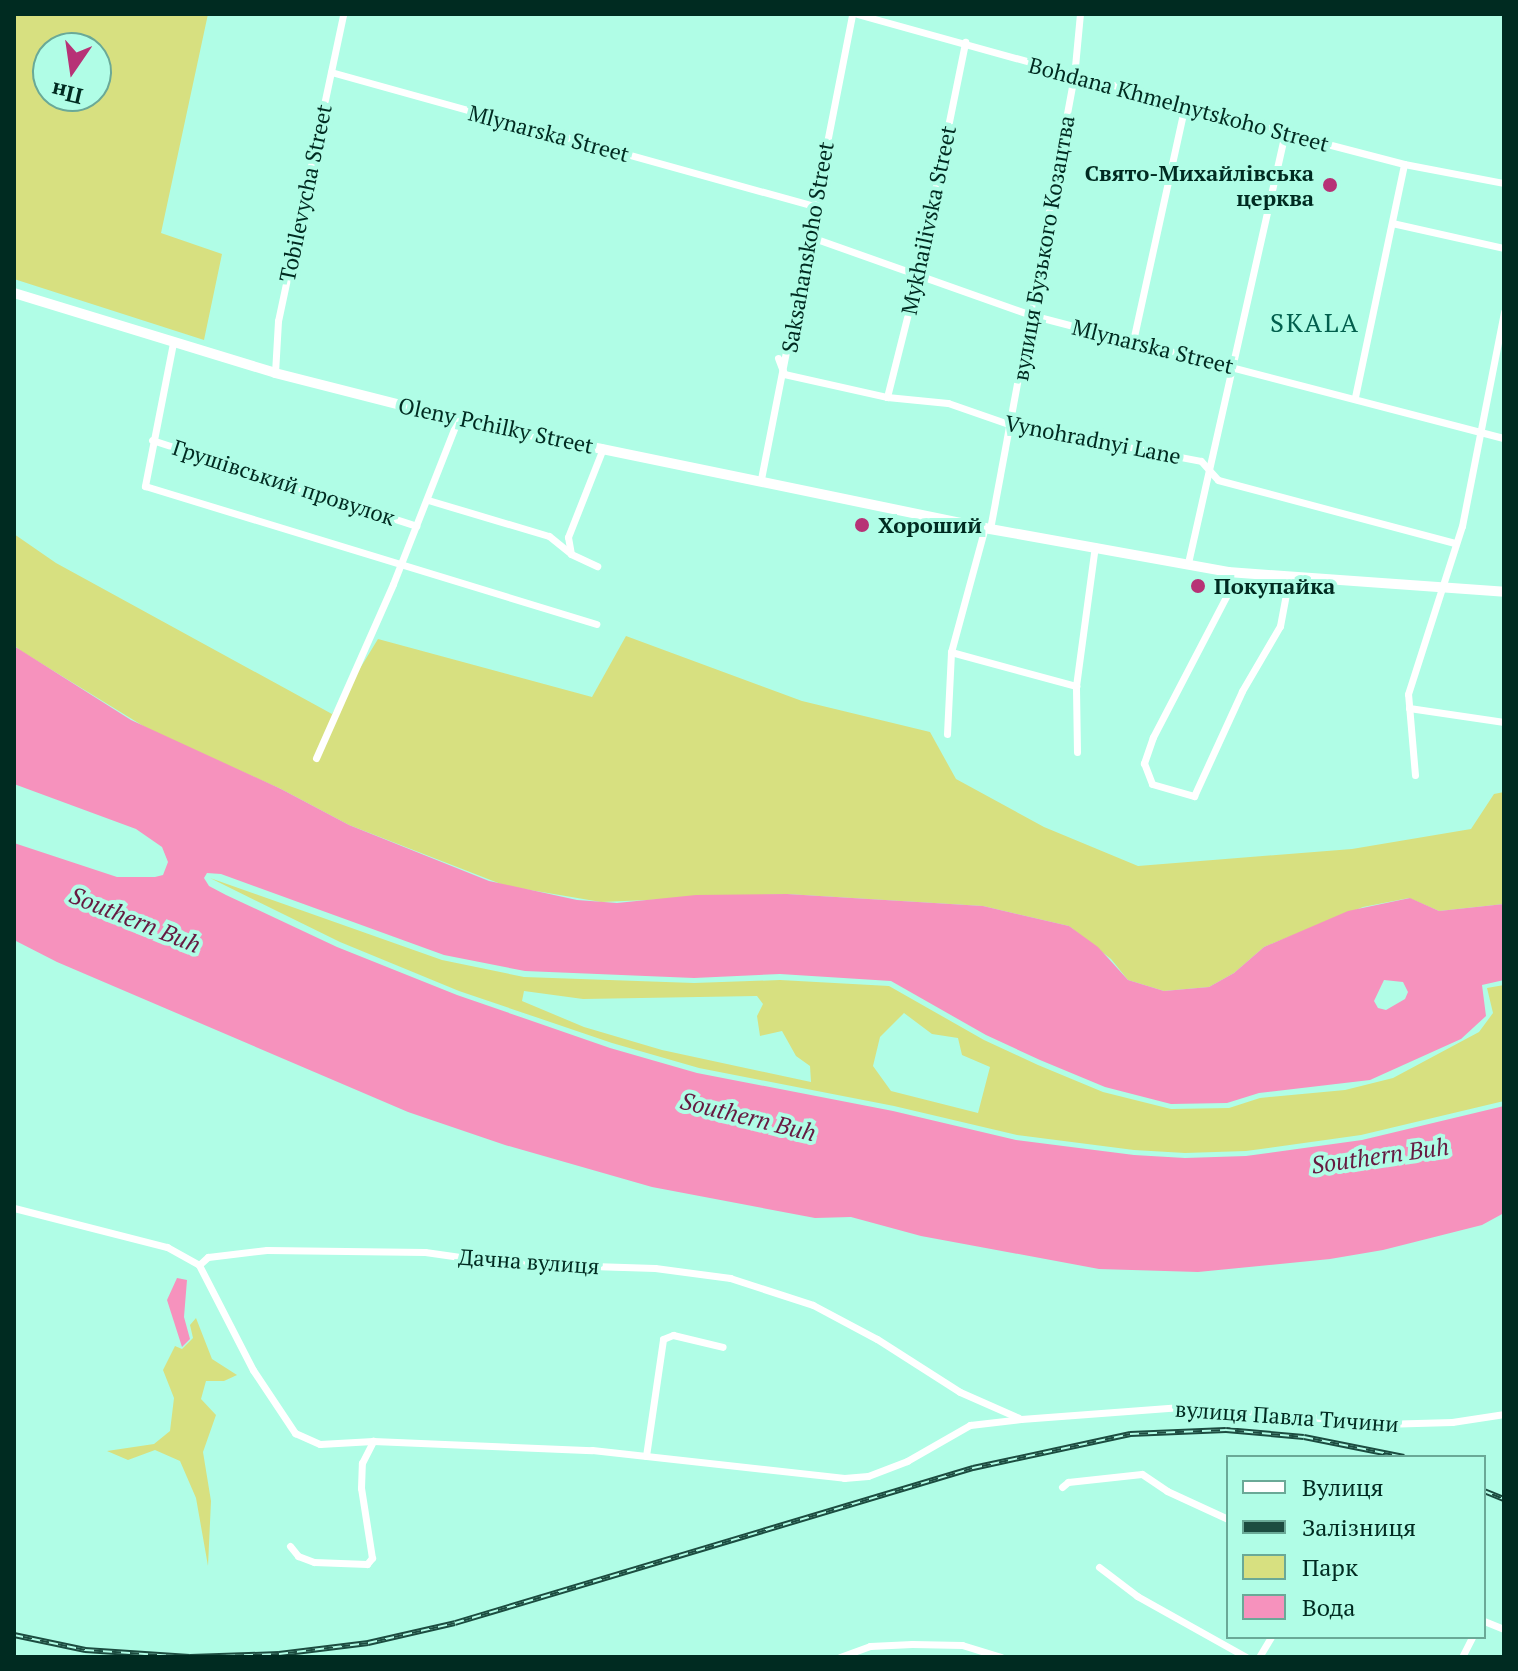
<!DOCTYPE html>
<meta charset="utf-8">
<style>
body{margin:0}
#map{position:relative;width:1518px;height:1671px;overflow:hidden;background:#b0fde6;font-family:"PT Serif",serif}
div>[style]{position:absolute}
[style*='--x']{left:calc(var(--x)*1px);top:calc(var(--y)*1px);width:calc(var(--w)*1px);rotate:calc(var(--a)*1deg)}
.green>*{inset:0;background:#d7e080}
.water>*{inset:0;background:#f692bd}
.street>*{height:7px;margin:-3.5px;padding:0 3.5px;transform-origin:3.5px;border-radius:3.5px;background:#fff}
.secondary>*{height:10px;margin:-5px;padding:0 5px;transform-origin:5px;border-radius:5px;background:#fff}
.rail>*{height:6px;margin-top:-3px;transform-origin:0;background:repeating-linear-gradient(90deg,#b0fde6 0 9px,#1c4c40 0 18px);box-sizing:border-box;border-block:2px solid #1c4c40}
.dots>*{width:22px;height:22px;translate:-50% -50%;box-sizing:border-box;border:4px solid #b0fde6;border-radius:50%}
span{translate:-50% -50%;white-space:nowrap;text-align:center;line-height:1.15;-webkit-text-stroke:8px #b0fde6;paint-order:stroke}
.street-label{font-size:22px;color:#002b21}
.poi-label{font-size:22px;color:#002b21;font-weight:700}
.right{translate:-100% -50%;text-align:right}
.left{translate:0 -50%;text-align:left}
.water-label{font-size:24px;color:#661a41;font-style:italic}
.quarter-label{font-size:26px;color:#025f4d;letter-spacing:2px}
.frame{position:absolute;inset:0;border:16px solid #002b21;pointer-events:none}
.legend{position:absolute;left:1226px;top:1455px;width:260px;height:184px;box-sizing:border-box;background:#b0fde6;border:2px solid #6aa997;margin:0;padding:10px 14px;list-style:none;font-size:24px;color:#002b21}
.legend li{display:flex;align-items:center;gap:16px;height:40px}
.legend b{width:40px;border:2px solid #6aa997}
.north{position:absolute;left:32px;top:32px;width:80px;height:80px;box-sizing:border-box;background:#b0fde6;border:2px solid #6aa997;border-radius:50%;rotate:193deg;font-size:22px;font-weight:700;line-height:32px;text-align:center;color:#002b21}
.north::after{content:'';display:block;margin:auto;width:28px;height:36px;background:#b73276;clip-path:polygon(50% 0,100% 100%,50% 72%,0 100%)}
</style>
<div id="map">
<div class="green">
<div style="clip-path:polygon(evenodd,14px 14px,208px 14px,161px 233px,222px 254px,204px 340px,14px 279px,14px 14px,96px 48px,96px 96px,48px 96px,48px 48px,96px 48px)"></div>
<div style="clip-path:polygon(14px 534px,56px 563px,332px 714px,378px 639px,592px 697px,626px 636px,802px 701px,930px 732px,956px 779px,1044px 827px,1138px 866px,1352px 849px,1471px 829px,1494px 794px,1504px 792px,1504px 904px,1439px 911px,1409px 898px,1363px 907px,1264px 947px,1234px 973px,1209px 987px,1164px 991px,1128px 980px,1111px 959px,1069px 926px,983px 906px,787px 894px,601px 902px,506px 886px,349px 825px,281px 789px,153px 732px,21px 651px,14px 645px)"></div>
<div style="clip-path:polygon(evenodd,210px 878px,442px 960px,524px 977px,694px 983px,780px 980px,889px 986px,984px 1040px,1038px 1065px,1103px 1092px,1171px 1109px,1229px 1108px,1260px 1098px,1345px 1090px,1393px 1078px,1479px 1032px,1493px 1013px,1487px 988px,1504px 985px,1504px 1101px,1361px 1135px,1246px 1151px,1185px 1153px,1134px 1150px,1017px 1135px,894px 1106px,699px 1068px,612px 1043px,459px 991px,340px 942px,210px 878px,524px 991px,583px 999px,757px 996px,763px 1004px,757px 1016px,760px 1036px,782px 1031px,796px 1056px,810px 1066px,811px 1082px,662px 1050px,584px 1027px,522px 1001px,524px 991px,210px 878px,904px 1013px,932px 1034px,958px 1038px,962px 1055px,990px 1067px,978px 1113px,891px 1091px,873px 1066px,880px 1037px,904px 1013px)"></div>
<div style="clip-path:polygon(196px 1318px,212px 1359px,237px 1375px,224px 1381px,206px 1381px,201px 1399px,216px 1415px,203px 1452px,211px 1501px,208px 1566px,196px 1498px,180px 1461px,155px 1450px,128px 1460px,107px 1451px,154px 1444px,170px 1431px,174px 1398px,163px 1370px,175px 1346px,182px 1349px,193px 1338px,190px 1325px)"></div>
</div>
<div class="water">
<div style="clip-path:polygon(evenodd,14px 646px,131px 720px,281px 789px,349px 825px,489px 881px,577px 900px,617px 903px,696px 895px,787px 894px,983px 906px,1069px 926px,1098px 947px,1128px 980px,1164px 991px,1209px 987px,1234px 973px,1264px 947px,1348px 911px,1410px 898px,1439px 911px,1504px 904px,1504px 980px,1482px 985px,1486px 1016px,1461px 1039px,1370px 1080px,1259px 1093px,1227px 1103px,1171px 1104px,1105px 1087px,1040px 1060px,986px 1035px,891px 981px,780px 974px,694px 978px,525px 971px,444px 955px,221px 874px,207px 873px,204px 878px,209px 886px,226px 895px,337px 947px,457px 995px,610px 1048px,697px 1073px,893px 1111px,1016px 1140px,1134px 1155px,1185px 1158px,1246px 1156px,1362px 1140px,1504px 1106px,1504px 1213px,1482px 1225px,1383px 1250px,1330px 1259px,1198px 1272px,1099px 1269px,921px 1236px,851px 1217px,815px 1218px,652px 1187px,505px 1145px,408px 1112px,57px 962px,14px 940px,14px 843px,117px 877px,155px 877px,163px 875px,168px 862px,162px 847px,136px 829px,14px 784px,14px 646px,1384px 980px,1403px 982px,1408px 992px,1405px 999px,1386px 1010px,1378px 1008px,1374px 1001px,1384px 980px)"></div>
<div style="clip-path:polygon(177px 1278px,187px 1280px,184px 1317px,190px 1339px,182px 1347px,167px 1300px)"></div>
</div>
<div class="street">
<div style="--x:857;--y:14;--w:444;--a:15.5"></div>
<div style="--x:1285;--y:133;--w:123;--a:14.6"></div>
<div style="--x:1404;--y:164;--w:102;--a:10.8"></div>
<div style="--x:331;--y:72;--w:501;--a:15.51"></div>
<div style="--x:1392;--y:223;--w:115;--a:12.6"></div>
<div style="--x:808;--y:236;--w:237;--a:19.5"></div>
<div style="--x:1031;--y:315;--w:489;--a:14.6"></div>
<div style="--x:1133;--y:341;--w:242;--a:-77.6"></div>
<div style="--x:173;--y:343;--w:146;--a:101.1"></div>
<div style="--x:145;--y:486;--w:472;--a:17"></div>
<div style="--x:778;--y:358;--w:17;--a:69"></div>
<div style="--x:784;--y:374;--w:106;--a:12.6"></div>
<div style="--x:887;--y:397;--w:61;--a:5.6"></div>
<div style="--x:948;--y:403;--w:67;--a:19.2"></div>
<div style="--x:1011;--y:425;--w:193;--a:10.7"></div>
<div style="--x:1201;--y:461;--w:25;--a:48"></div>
<div style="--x:1218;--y:480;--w:245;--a:14.9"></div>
<div style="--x:275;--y:373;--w:52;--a:-86.7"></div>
<div style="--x:278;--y:321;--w:314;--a:-78"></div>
<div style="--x:887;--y:397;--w:127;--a:-75.9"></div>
<div style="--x:918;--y:274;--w:237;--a:-78.5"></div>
<div style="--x:1355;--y:397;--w:238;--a:-78.1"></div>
<div style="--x:152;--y:440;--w:278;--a:18"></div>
<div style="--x:761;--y:479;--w:474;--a:-78.9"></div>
<div style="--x:428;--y:500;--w:126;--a:16.6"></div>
<div style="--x:549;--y:536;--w:28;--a:39"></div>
<div style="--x:571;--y:554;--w:29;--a:25"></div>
<div style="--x:990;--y:529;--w:460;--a:-79.5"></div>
<div style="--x:1074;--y:77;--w:63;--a:-84.6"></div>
<div style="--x:571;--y:554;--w:17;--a:-100"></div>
<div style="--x:568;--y:537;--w:96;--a:-68.5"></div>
<div style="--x:1188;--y:563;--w:441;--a:-77.3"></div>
<div style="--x:1228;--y:572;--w:19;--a:87"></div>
<div style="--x:1229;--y:591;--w:165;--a:117.5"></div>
<div style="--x:1153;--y:737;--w:28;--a:109"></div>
<div style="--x:1144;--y:763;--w:22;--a:69"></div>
<div style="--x:1152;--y:784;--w:44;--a:15.9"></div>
<div style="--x:1194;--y:796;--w:115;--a:-65.4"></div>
<div style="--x:1242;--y:691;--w:75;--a:-59.7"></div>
<div style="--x:1280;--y:626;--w:49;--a:-79.4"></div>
<div style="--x:951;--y:652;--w:130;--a:15.2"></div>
<div style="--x:1409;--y:708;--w:96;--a:8.4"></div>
<div style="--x:947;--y:734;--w:82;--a:-87.2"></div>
<div style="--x:951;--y:652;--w:130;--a:-74.8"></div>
<div style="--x:1077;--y:752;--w:66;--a:-90.9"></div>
<div style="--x:1076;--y:686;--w:141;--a:-82.3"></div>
<div style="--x:316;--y:758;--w:190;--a:-66.1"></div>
<div style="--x:393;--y:584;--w:177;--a:-68.5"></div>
<div style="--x:1415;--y:775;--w:81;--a:-94.9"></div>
<div style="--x:1408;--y:694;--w:176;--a:-72.2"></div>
<div style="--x:1462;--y:526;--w:218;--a:-78.9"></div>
<div style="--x:14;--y:1208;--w:158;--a:14.3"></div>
<div style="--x:167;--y:1247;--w:37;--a:29"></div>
<div style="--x:199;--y:1265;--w:118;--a:62.8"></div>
<div style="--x:253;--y:1370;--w:76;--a:56.3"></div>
<div style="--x:295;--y:1433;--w:27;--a:24"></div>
<div style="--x:320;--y:1444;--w:53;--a:-3.2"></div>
<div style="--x:373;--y:1441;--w:219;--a:2.4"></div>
<div style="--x:592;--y:1450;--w:254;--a:6.3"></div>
<div style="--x:844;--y:1478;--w:24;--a:-5"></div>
<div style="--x:868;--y:1476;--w:42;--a:-21"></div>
<div style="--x:907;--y:1461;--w:73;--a:-29.7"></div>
<div style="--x:970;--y:1425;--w:51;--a:-6.7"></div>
<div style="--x:1021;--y:1419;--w:174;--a:-4.3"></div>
<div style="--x:1195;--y:1406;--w:188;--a:5.5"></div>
<div style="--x:1382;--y:1424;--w:70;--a:-1.6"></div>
<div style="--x:1452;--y:1422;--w:53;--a:-8.7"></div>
<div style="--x:199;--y:1265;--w:12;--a:-42"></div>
<div style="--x:208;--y:1257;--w:59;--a:-6.8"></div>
<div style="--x:267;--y:1250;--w:158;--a:0.7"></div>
<div style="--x:425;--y:1252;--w:78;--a:8.1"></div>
<div style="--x:502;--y:1263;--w:153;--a:1.9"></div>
<div style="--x:655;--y:1268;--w:76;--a:7.6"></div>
<div style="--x:730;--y:1278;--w:87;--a:18"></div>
<div style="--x:813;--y:1305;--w:72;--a:28"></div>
<div style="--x:877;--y:1339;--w:98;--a:32.6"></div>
<div style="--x:960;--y:1392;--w:64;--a:23.8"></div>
<div style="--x:646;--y:1456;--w:118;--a:-81.7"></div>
<div style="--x:663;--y:1339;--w:11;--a:-22"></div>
<div style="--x:673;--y:1335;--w:51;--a:13.5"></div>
<div style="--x:1062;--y:1487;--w:8;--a:-40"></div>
<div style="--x:1068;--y:1482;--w:74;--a:-6.2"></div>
<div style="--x:1142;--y:1474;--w:30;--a:34"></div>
<div style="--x:1167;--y:1491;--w:67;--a:24.7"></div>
<div style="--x:290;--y:1546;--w:13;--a:51"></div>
<div style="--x:298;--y:1556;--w:17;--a:21"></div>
<div style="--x:314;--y:1562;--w:53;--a:2.2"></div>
<div style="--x:367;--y:1564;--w:8;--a:-50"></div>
<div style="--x:372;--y:1558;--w:71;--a:-98.9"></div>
<div style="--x:361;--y:1488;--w:25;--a:-88"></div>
<div style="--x:362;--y:1463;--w:25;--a:-63"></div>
<div style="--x:1099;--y:1567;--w:48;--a:37.3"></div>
<div style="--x:1137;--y:1596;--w:125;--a:29.2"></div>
<div style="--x:1484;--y:1621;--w:22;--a:22"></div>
<div style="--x:840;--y:1657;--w:32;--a:-20"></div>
<div style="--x:870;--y:1646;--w:42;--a:-2.7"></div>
<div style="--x:912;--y:1644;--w:50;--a:1.1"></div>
<div style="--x:962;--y:1645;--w:41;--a:17.1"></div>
<div style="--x:1259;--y:1657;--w:23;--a:-59"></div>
<div style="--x:1462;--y:1657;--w:22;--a:-63"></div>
</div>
<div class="secondary">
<div style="--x:14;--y:293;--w:273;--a:17"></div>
<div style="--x:275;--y:373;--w:183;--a:14.3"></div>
<div style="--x:452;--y:418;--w:549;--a:11.66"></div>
<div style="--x:990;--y:529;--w:242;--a:10.2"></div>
<div style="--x:1228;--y:572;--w:277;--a:4.1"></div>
</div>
<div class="rail">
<div style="--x:1484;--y:1491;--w:22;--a:22"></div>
<div style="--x:14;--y:1635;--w:73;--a:11.9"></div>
<div style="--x:85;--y:1650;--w:105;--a:3.8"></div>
<div style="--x:190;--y:1657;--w:89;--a:-1.9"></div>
<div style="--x:279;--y:1654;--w:90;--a:-7"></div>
<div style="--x:368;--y:1643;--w:89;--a:-12.9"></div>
<div style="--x:455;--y:1623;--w:541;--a:-16.66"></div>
<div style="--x:973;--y:1468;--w:161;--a:-12.2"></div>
<div style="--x:1130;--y:1434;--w:96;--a:-2.4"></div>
<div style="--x:1226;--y:1430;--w:78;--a:5.1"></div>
<div style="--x:1304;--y:1437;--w:102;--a:11.3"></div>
</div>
<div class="dots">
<div style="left:1330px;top:185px;background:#b73276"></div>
<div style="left:862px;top:525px;background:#b73276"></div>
<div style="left:1198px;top:586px;background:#b73276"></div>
</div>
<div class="street-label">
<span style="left:1179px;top:104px;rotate:15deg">Bohdana Khmelnytskoho Street</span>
<span style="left:549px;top:133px;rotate:15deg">Mlynarska Street</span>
<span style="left:305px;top:193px;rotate:-78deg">Tobilevycha Street</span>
<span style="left:928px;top:220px;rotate:-78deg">Mykhailivska Street</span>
<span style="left:807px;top:247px;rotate:-80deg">Saksahanskoho Street</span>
<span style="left:1043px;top:248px;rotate:-80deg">вулиця Бузького Козацтва</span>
<span style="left:1153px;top:346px;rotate:14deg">Mlynarska Street</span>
<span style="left:496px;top:425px;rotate:12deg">Oleny Pchilky Street</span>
<span style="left:1093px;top:439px;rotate:11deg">Vynohradnyi Lane</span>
<span style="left:284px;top:482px;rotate:18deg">Грушівський провулок</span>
<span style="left:529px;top:1261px;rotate:4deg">Дачна вулиця</span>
<span style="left:1287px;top:1416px;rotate:4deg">вулиця Павла Тичини</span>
</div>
<div class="poi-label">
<span class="right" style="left:1314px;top:185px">Свято-Михайлівська<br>церква</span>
<span class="left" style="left:878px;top:525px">Хороший</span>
<span class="left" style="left:1214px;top:586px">Покупайка</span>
</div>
<div class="water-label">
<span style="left:135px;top:920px;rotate:22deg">Southern Buh</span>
<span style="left:748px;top:1117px;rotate:14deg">Southern Buh</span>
<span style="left:1380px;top:1156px;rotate:-8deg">Southern Buh</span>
</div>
<div class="quarter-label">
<span style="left:1315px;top:323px">SKALA</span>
</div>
<div class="frame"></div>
<ul class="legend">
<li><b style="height:10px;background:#fff"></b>Вулиця</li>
<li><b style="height:10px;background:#1c4c40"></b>Залізниця</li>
<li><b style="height:22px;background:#d7e080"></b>Парк</li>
<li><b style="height:22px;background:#f692bd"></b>Вода</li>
</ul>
<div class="north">Пн</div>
</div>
